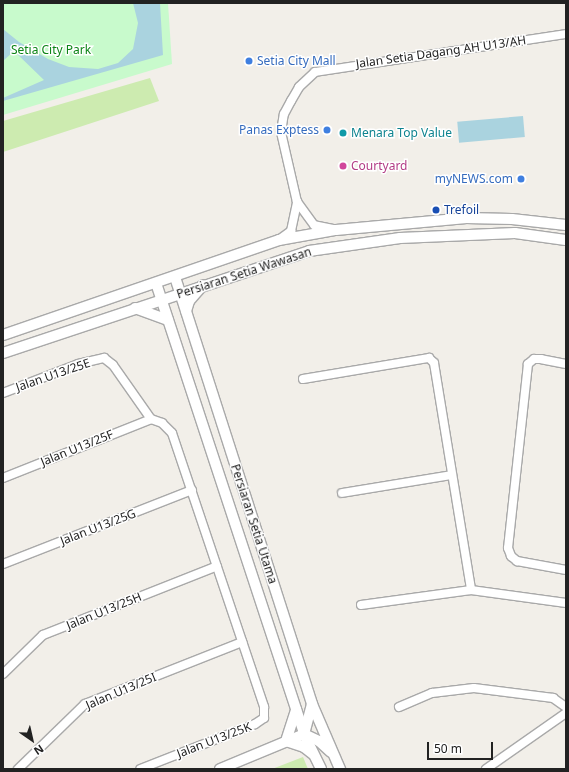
<!DOCTYPE html>
<style>
body{margin:0}
#map{position:relative;width:569px;height:772px;overflow:hidden;background:#f2efe9;font-family:"Noto Sans",sans-serif}
div>[style]{position:absolute}
[style*='--x']{left:calc(var(--x)*1px);top:calc(var(--y)*1px);width:calc(var(--w)*1px);rotate:calc(var(--a)*1deg)}
.grass>*{inset:0;background:#cdebb0}
.park>*{inset:0;background:#c8facc}
.water>*{inset:0;background:#aad3df;transform-origin:0 0}
.roads{filter:drop-shadow(1px 0 #a9a9a9) drop-shadow(-1px 0 #a9a9a9) drop-shadow(0 1px #a9a9a9) drop-shadow(0 -1px #a9a9a9)}
.minor>*{height:8px;margin:-4px;padding:0 4px;transform-origin:4px;border-radius:4px;background:#fff}
.tertiary>*{height:10px;margin:-5px;padding:0 5px;transform-origin:5px;border-radius:5px;background:#fff}
.dots>*{width:11px;height:11px;translate:-50% -50%;box-sizing:border-box;border:2px solid #fff;border-radius:50%}
span{translate:-50% -50%;white-space:nowrap;text-align:center;line-height:1.15;-webkit-text-stroke:3px #fff;paint-order:stroke}
.park-label{font-size:12px;color:#0c8416}
.street-label{font-size:12px;color:#222}
.shop-label{font-size:12px;color:#366cbe}
.left{translate:0 -50%;text-align:left}
.right{translate:-100% -50%;text-align:right}
.culture-label{font-size:12px;color:#0d838f}
.hotel-label{font-size:12px;color:#b23c85}
.transit-label{font-size:12px;color:#164399}
.frame{position:absolute;inset:0;border:4px solid #222;pointer-events:none}
.north{position:absolute;left:12px;top:720px;width:40px;height:40px;-webkit-text-stroke:3px #fff;paint-order:stroke;rotate:146deg;font-size:11px;font-weight:700;line-height:16px;text-align:center;color:#222}
.north::after{content:'';display:block;margin:auto;width:14px;height:18px;background:#222;clip-path:polygon(50% 0,100% 100%,50% 72%,0 100%)}
.scale{position:absolute;left:427px;top:742px;width:66px;height:18px;box-sizing:border-box;border:2px solid #222;border-top:0;padding-left:5px;font-size:12px;line-height:14px;white-space:nowrap;color:#222;-webkit-text-stroke:3px #fff;paint-order:stroke}
</style>
<div id="map">
<div class="grass">
<div style="clip-path:polygon(150px 78px,159px 101px,3px 152px,3px 121px)"></div>
<div style="clip-path:polygon(303px 757px,308px 769px,272px 769px)"></div>
</div>
<div class="park">
<div style="clip-path:polygon(3px 3px,168px 3px,172px 64px,3px 115px)"></div>
</div>
<div class="water">
<div style="clip-path:polygon(133px 3px,160px 3px,163px 55px,3px 101px,3px 98px,44px 80px,14px 51px,3px 61px,3px 29px,19px 42px,48px 59px,69px 67px,98px 69px,118px 63px,133px 49px,138px 23px)"></div>
<div style="left:523px;top:116px;width:21px;height:66px;rotate:85deg"></div>
</div>
<div class="roads">
<div class="minor">
<div style="--x:333;--y:229;--w:19;--a:-168"></div>
<div style="--x:314;--y:225;--w:29;--a:-126"></div>
<div style="--x:297;--y:202;--w:72;--a:-102.9"></div>
<div style="--x:281;--y:132;--w:18;--a:-81"></div>
<div style="--x:284;--y:114;--w:15;--a:-62"></div>
<div style="--x:291;--y:101;--w:16;--a:-60"></div>
<div style="--x:299;--y:87;--w:22;--a:-43"></div>
<div style="--x:315;--y:72;--w:254;--a:-8.6"></div>
<div style="--x:280;--y:239;--w:14;--a:-36"></div>
<div style="--x:291;--y:231;--w:30;--a:-78"></div>
<div style="--x:566;--y:364;--w:25;--a:-169"></div>
<div style="--x:541;--y:359;--w:7;--a:180"></div>
<div style="--x:534;--y:359;--w:8;--a:140"></div>
<div style="--x:528;--y:364;--w:185;--a:96.2"></div>
<div style="--x:508;--y:548;--w:9;--a:69"></div>
<div style="--x:511;--y:556;--w:8;--a:40"></div>
<div style="--x:517;--y:561;--w:50;--a:10.4"></div>
<div style="--x:303;--y:379;--w:128;--a:-9.5"></div>
<div style="--x:429;--y:358;--w:7;--a:45"></div>
<div style="--x:434;--y:363;--w:230;--a:80.7"></div>
<div style="--x:3;--y:393;--w:80;--a:-21.1"></div>
<div style="--x:78;--y:364;--w:27;--a:-13"></div>
<div style="--x:104;--y:358;--w:11;--a:38"></div>
<div style="--x:113;--y:365;--w:66;--a:54.9"></div>
<div style="--x:151;--y:419;--w:12;--a:20"></div>
<div style="--x:162;--y:423;--w:14;--a:45"></div>
<div style="--x:172;--y:433;--w:289;--a:71.4"></div>
<div style="--x:264;--y:707;--w:11;--a:90"></div>
<div style="--x:264;--y:718;--w:11;--a:146"></div>
<div style="--x:255;--y:724;--w:123;--a:158.6"></div>
<div style="--x:3;--y:478;--w:159;--a:-21.7"></div>
<div style="--x:342;--y:493;--w:111;--a:-9.3"></div>
<div style="--x:3;--y:564;--w:203;--a:-21.4"></div>
<div style="--x:361;--y:605;--w:111;--a:-7.8"></div>
<div style="--x:471;--y:590;--w:96;--a:7.8"></div>
<div style="--x:3;--y:674;--w:56;--a:-44.3"></div>
<div style="--x:43;--y:635;--w:187;--a:-21.6"></div>
<div style="--x:399;--y:707;--w:36;--a:-23"></div>
<div style="--x:432;--y:693;--w:42;--a:-6.8"></div>
<div style="--x:474;--y:688;--w:80;--a:7.2"></div>
<div style="--x:553;--y:698;--w:16;--a:35"></div>
<div style="--x:18;--y:769;--w:93;--a:-44.1"></div>
<div style="--x:85;--y:704;--w:169;--a:-21.5"></div>
<div style="--x:486;--y:769;--w:98;--a:-35"></div>
</div>
<div class="tertiary">
<div style="--x:175;--y:277;--w:448;--a:72.2"></div>
<div style="--x:312;--y:704;--w:71;--a:66.7"></div>
<div style="--x:156;--y:283;--w:475;--a:71.8"></div>
<div style="--x:304;--y:734;--w:39;--a:64"></div>
<div style="--x:135;--y:308;--w:35;--a:20"></div>
<div style="--x:186;--y:311;--w:10;--a:-73"></div>
<div style="--x:189;--y:301;--w:21;--a:-49"></div>
<div style="--x:3;--y:335;--w:292;--a:-19"></div>
<div style="--x:279;--y:240;--w:58;--a:-10"></div>
<div style="--x:336;--y:230;--w:131;--a:-5.3"></div>
<div style="--x:466;--y:218;--w:46;--a:1.2"></div>
<div style="--x:512;--y:219;--w:54;--a:6.3"></div>
<div style="--x:3;--y:353;--w:323;--a:-18.4"></div>
<div style="--x:309;--y:251;--w:92;--a:-8.1"></div>
<div style="--x:400;--y:238;--w:115;--a:-2.5"></div>
<div style="--x:515;--y:233;--w:51;--a:7.8"></div>
<div style="--x:304;--y:734;--w:17;--a:25"></div>
<div style="--x:319;--y:741;--w:16;--a:43"></div>
<div style="--x:304;--y:734;--w:30;--a:-75"></div>
<div style="--x:286;--y:741;--w:33;--a:-72"></div>
<div style="--x:286;--y:741;--w:19;--a:18"></div>
<div style="--x:304;--y:747;--w:11;--a:38"></div>
<div style="--x:220;--y:769;--w:91;--a:-22.6"></div>
</div>
</div>
<div class="dots">
<div style="left:249px;top:61px;background:#3f7fe0"></div>
<div style="left:327px;top:130px;background:#3f7fe0"></div>
<div style="left:343px;top:133px;background:#0f9aa8"></div>
<div style="left:343px;top:166px;background:#d1479c"></div>
<div style="left:521px;top:179px;background:#3f7fe0"></div>
<div style="left:436px;top:210px;background:#1a4fb4"></div>
</div>
<div class="park-label">
<span style="left:51px;top:50px">Setia City Park</span>
</div>
<div class="street-label">
<span style="left:441px;top:52px;rotate:-8deg">Jalan Setia Dagang AH U13/AH</span>
<span style="left:244px;top:273px;rotate:-18deg">Persiaran Setia Wawasan</span>
<span style="left:53px;top:375px;rotate:-19deg">Jalan U13/25E</span>
<span style="left:77px;top:448px;rotate:-22deg">Jalan U13/25F</span>
<span style="left:254px;top:524px;rotate:72deg">Persiaran Setia Utama</span>
<span style="left:98px;top:527px;rotate:-21deg">Jalan U13/25G</span>
<span style="left:104px;top:611px;rotate:-22deg">Jalan U13/25H</span>
<span style="left:121px;top:691px;rotate:-23deg">Jalan U13/25I</span>
<span style="left:214px;top:740px;rotate:-21deg">Jalan U13/25K</span>
</div>
<div class="shop-label">
<span class="left" style="left:257px;top:61px">Setia City Mall</span>
<span class="right" style="left:319px;top:130px">Panas Exptess</span>
<span class="right" style="left:513px;top:179px">myNEWS.com</span>
</div>
<div class="culture-label">
<span class="left" style="left:351px;top:133px">Menara Top Value</span>
</div>
<div class="hotel-label">
<span class="left" style="left:351px;top:166px">Courtyard</span>
</div>
<div class="transit-label">
<span class="left" style="left:444px;top:210px">Trefoil</span>
</div>
<div class="frame"></div>
<div class="north">N</div>
<div class="scale">50 m</div>
</div>
